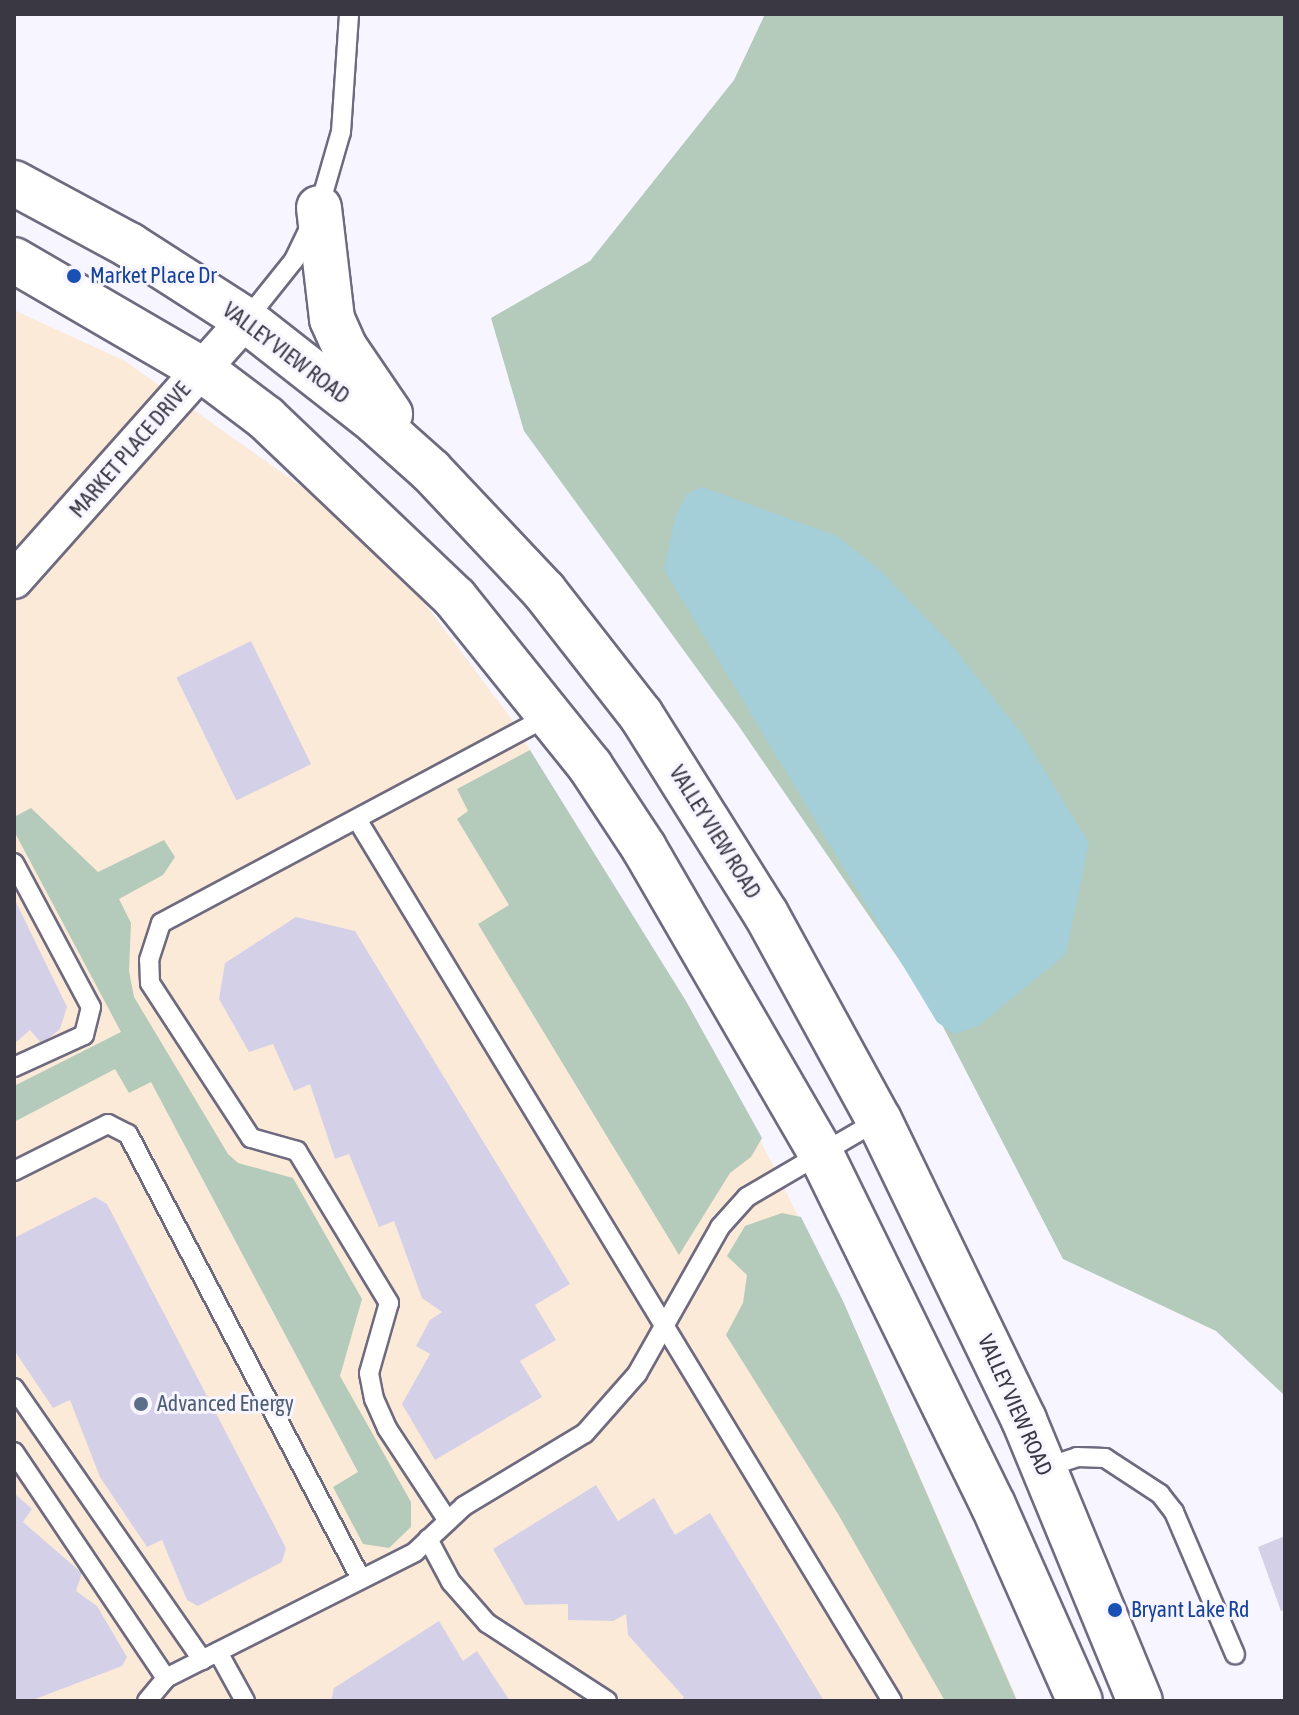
<!DOCTYPE html>
<style>
body{margin:0}
#map{position:relative;width:1299px;height:1715px;overflow:hidden;background:#f7f5ff;font-family:"Asap Condensed",sans-serif}
div>[style]{position:absolute}
[style*='--x']{left:calc(var(--x)*1px);top:calc(var(--y)*1px);width:calc(var(--w)*1px);rotate:calc(var(--a)*1deg)}
.commercial>*{inset:0;background:#fcead8}
.green>*{inset:0;background:#b4caba}
.water>*{inset:0;background:#a4ced8}
.building>*{inset:0;background:#d4d0e7;transform-origin:0 0}
.roads{filter:drop-shadow(2px 0 #6e6a7f) drop-shadow(-2px 0 #6e6a7f) drop-shadow(0 2px #6e6a7f) drop-shadow(0 -2px #6e6a7f)}
.lane>*{height:18px;margin:-9px;padding:0 9px;transform-origin:9px;border-radius:9px;background:#fff}
.street>*{height:36px;margin:-18px;padding:0 18px;transform-origin:18px;border-radius:18px;background:#fff}
.secondary>*{height:44px;margin:-22px;padding:0 22px;transform-origin:22px;border-radius:22px;background:#fff}
.dots>*{width:22px;height:22px;translate:-50% -50%;box-sizing:border-box;border:4px solid #f7f5ff;border-radius:50%}
span{translate:-50% -50%;white-space:nowrap;text-align:center;line-height:1.15;-webkit-text-stroke:6px #f7f5ff;paint-order:stroke}
.transit-label{font-size:22px;color:#164399}
.left{translate:0 -50%;text-align:left}
.street-label{font-size:22px;color:#3a3842}
.service-label{font-size:22px;color:#4e5e75}
.frame{position:absolute;inset:0;border:16px solid #3a3842;pointer-events:none}
</style>
<div id="map">
<div class="commercial">
<div style="clip-path:polygon(14px 310px,125px 361px,378px 541px,510px 717px,735px 1090px,857px 1333px,1018px 1701px,14px 1701px)"></div>
</div>
<div class="green">
<div style="clip-path:polygon(765px 14px,1285px 14px,1285px 1396px,1216px 1331px,1063px 1259px,937px 1015px,738px 725px,524px 431px,491px 318px,590px 261px,734px 80px)"></div>
<div style="clip-path:polygon(530px 750px,686px 1001px,762px 1138px,751px 1157px,730px 1173px,679px 1255px,478px 924px,509px 905px,457px 819px,468px 811px,457px 789px)"></div>
<div style="clip-path:polygon(31px 808px,98px 872px,164px 840px,175px 857px,163px 875px,119px 899px,131px 923px,129px 971px,134px 997px,228px 1154px,238px 1163px,293px 1178px,362px 1299px,340px 1376px,411px 1502px,411px 1527px,389px 1548px,363px 1544px,333px 1487px,358px 1472px,151px 1082px,129px 1093px,115px 1069px,14px 1122px,14px 1086px,121px 1032px,14px 831px,14px 817px)"></div>
<div style="clip-path:polygon(782px 1213px,801px 1217px,843px 1301px,1017px 1701px,945px 1701px,838px 1514px,726px 1335px,743px 1303px,747px 1275px,727px 1256px,745px 1226px)"></div>
</div>
<div class="water">
<div style="clip-path:polygon(702px 487px,837px 536px,881px 571px,949px 642px,1022px 734px,1089px 843px,1066px 954px,978px 1026px,954px 1034px,937px 1022px,664px 570px,675px 517px,687px 494px)"></div>
</div>
<div class="building">
<div style="left:251px;top:641px;width:137px;height:83px;rotate:64deg"></div>
<div style="clip-path:polygon(14px 898px,67px 1007px,60px 1029px,42px 1044px,30px 1030px,14px 1044px)"></div>
<div style="clip-path:polygon(296px 917px,355px 931px,570px 1284px,535px 1305px,556px 1340px,520px 1361px,542px 1397px,435px 1460px,402px 1404px,430px 1354px,416px 1346px,430px 1320px,442px 1312px,422px 1298px,394px 1221px,379px 1227px,349px 1154px,335px 1159px,310px 1084px,294px 1091px,273px 1044px,249px 1052px,219px 999px,225px 963px)"></div>
<div style="clip-path:polygon(95px 1197px,107px 1204px,286px 1548px,282px 1562px,198px 1606px,187px 1600px,162px 1540px,147px 1547px,100px 1477px,70px 1400px,53px 1408px,14px 1350px,14px 1238px)"></div>
<div style="clip-path:polygon(596px 1485px,618px 1521px,654px 1498px,675px 1535px,710px 1513px,824px 1701px,680px 1701px,684px 1697px,628px 1635px,626px 1614px,613px 1621px,568px 1620px,568px 1604px,525px 1605px,493px 1549px)"></div>
<div style="clip-path:polygon(14px 1493px,32px 1509px,23px 1522px,82px 1573px,76px 1591px,97px 1606px,127px 1657px,122px 1666px,30px 1701px,14px 1701px)"></div>
<div style="clip-path:polygon(1285px 1536px,1285px 1610px,1281px 1611px,1258px 1547px)"></div>
<div style="clip-path:polygon(439px 1621px,463px 1661px,477px 1651px,510px 1701px,331px 1701px,334px 1688px)"></div>
</div>
<div class="roads">
<div class="lane">
<div style="--x:246;--y:320;--w:77;--a:-51.3"></div>
<div style="--x:294;--y:260;--w:58;--a:-64.3"></div>
<div style="--x:319;--y:208;--w:79;--a:-73.9"></div>
<div style="--x:341;--y:132;--w:118;--a:-86.1"></div>
<div style="--x:358;--y:821;--w:1029;--a:58.75"></div>
<div style="--x:14;--y:863;--w:163;--a:61.9"></div>
<div style="--x:91;--y:1007;--w:29;--a:104"></div>
<div style="--x:84;--y:1035;--w:77;--a:155.4"></div>
<div style="--x:14;--y:1171;--w:105;--a:-26.6"></div>
<div style="--x:108;--y:1124;--w:22;--a:27"></div>
<div style="--x:128;--y:1134;--w:502;--a:62.36"></div>
<div style="--x:14;--y:1388;--w:331;--a:55.3"></div>
<div style="--x:14;--y:1452;--w:272;--a:56.1"></div>
<div style="--x:1044;--y:1468;--w:35;--a:-18"></div>
<div style="--x:1077;--y:1457;--w:28;--a:2"></div>
<div style="--x:1105;--y:1458;--w:66;--a:33.2"></div>
<div style="--x:1160;--y:1494;--w:23;--a:52"></div>
<div style="--x:1174;--y:1512;--w:155;--a:66.8"></div>
<div style="--x:448;--y:1521;--w:111;--a:-123.3"></div>
<div style="--x:387;--y:1428;--w:32;--a:-114"></div>
<div style="--x:374;--y:1399;--w:26;--a:-101"></div>
<div style="--x:369;--y:1373;--w:73;--a:-74.1"></div>
<div style="--x:389;--y:1303;--w:178;--a:-121.2"></div>
<div style="--x:297;--y:1151;--w:48;--a:-164.2"></div>
<div style="--x:251;--y:1138;--w:185;--a:-123.1"></div>
<div style="--x:150;--y:983;--w:23;--a:-92"></div>
<div style="--x:149;--y:960;--w:39;--a:-72"></div>
<div style="--x:161;--y:923;--w:442;--a:-28.1"></div>
<div style="--x:428;--y:1539;--w:49;--a:61.9"></div>
<div style="--x:451;--y:1582;--w:55;--a:48.7"></div>
<div style="--x:487;--y:1623;--w:143;--a:33"></div>
<div style="--x:218;--y:1652;--w:56;--a:61.1"></div>
<div style="--x:147;--y:1701;--w:30;--a:-50"></div>
<div style="--x:166;--y:1678;--w:279;--a:-26.8"></div>
<div style="--x:415;--y:1552;--w:67;--a:-43.2"></div>
<div style="--x:464;--y:1506;--w:141;--a:-31.1"></div>
<div style="--x:585;--y:1433;--w:79;--a:-48.6"></div>
<div style="--x:637;--y:1374;--w:169;--a:-60.5"></div>
<div style="--x:720;--y:1227;--w:40;--a:-48"></div>
<div style="--x:747;--y:1197;--w:153;--a:-30.3"></div>
</div>
<div class="street">
<div style="--x:14;--y:580;--w:348;--a:-48.3"></div>
</div>
<div class="secondary">
<div style="--x:14;--y:183;--w:131;--a:28.3"></div>
<div style="--x:129;--y:245;--w:139;--a:32.7"></div>
<div style="--x:246;--y:320;--w:165;--a:38.1"></div>
<div style="--x:376;--y:422;--w:74;--a:41.7"></div>
<div style="--x:431;--y:471;--w:165;--a:46.7"></div>
<div style="--x:544;--y:591;--w:157;--a:52"></div>
<div style="--x:641;--y:715;--w:235;--a:57.9"></div>
<div style="--x:766;--y:914;--w:235;--a:61.3"></div>
<div style="--x:879;--y:1120;--w:333;--a:64.2"></div>
<div style="--x:1024;--y:1420;--w:304;--a:67.6"></div>
<div style="--x:319;--y:208;--w:112;--a:83.3"></div>
<div style="--x:332;--y:319;--w:32;--a:66"></div>
<div style="--x:345;--y:348;--w:80;--a:55.7"></div>
<div style="--x:14;--y:260;--w:216;--a:30.2"></div>
<div style="--x:201;--y:369;--w:81;--a:37"></div>
<div style="--x:266;--y:418;--w:261;--a:43.6"></div>
<div style="--x:455;--y:598;--w:216;--a:51.2"></div>
<div style="--x:590;--y:766;--w:98;--a:56.6"></div>
<div style="--x:644;--y:848;--w:349;--a:59.9"></div>
<div style="--x:819;--y:1150;--w:395;--a:63.9"></div>
<div style="--x:993;--y:1505;--w:214;--a:66.1"></div>
</div>
</div>
<div class="dots">
<div style="left:74px;top:276px;background:#1a4fb4"></div>
<div style="left:141px;top:1404px;background:#5c6f8a"></div>
<div style="left:1115px;top:1610px;background:#1a4fb4"></div>
</div>
<div class="transit-label">
<span class="left" style="left:90px;top:276px">Market Place Dr</span>
<span class="left" style="left:1131px;top:1610px">Bryant Lake Rd</span>
</div>
<div class="street-label">
<span style="left:286px;top:353px;rotate:37deg">VALLEY VIEW ROAD</span>
<span style="left:130px;top:450px;rotate:-49deg">MARKET PLACE DRIVE</span>
<span style="left:715px;top:832px;rotate:58deg">VALLEY VIEW ROAD</span>
<span style="left:1015px;top:1405px;rotate:66deg">VALLEY VIEW ROAD</span>
</div>
<div class="service-label">
<span class="left" style="left:157px;top:1404px">Advanced Energy</span>
</div>
<div class="frame"></div>
</div>
